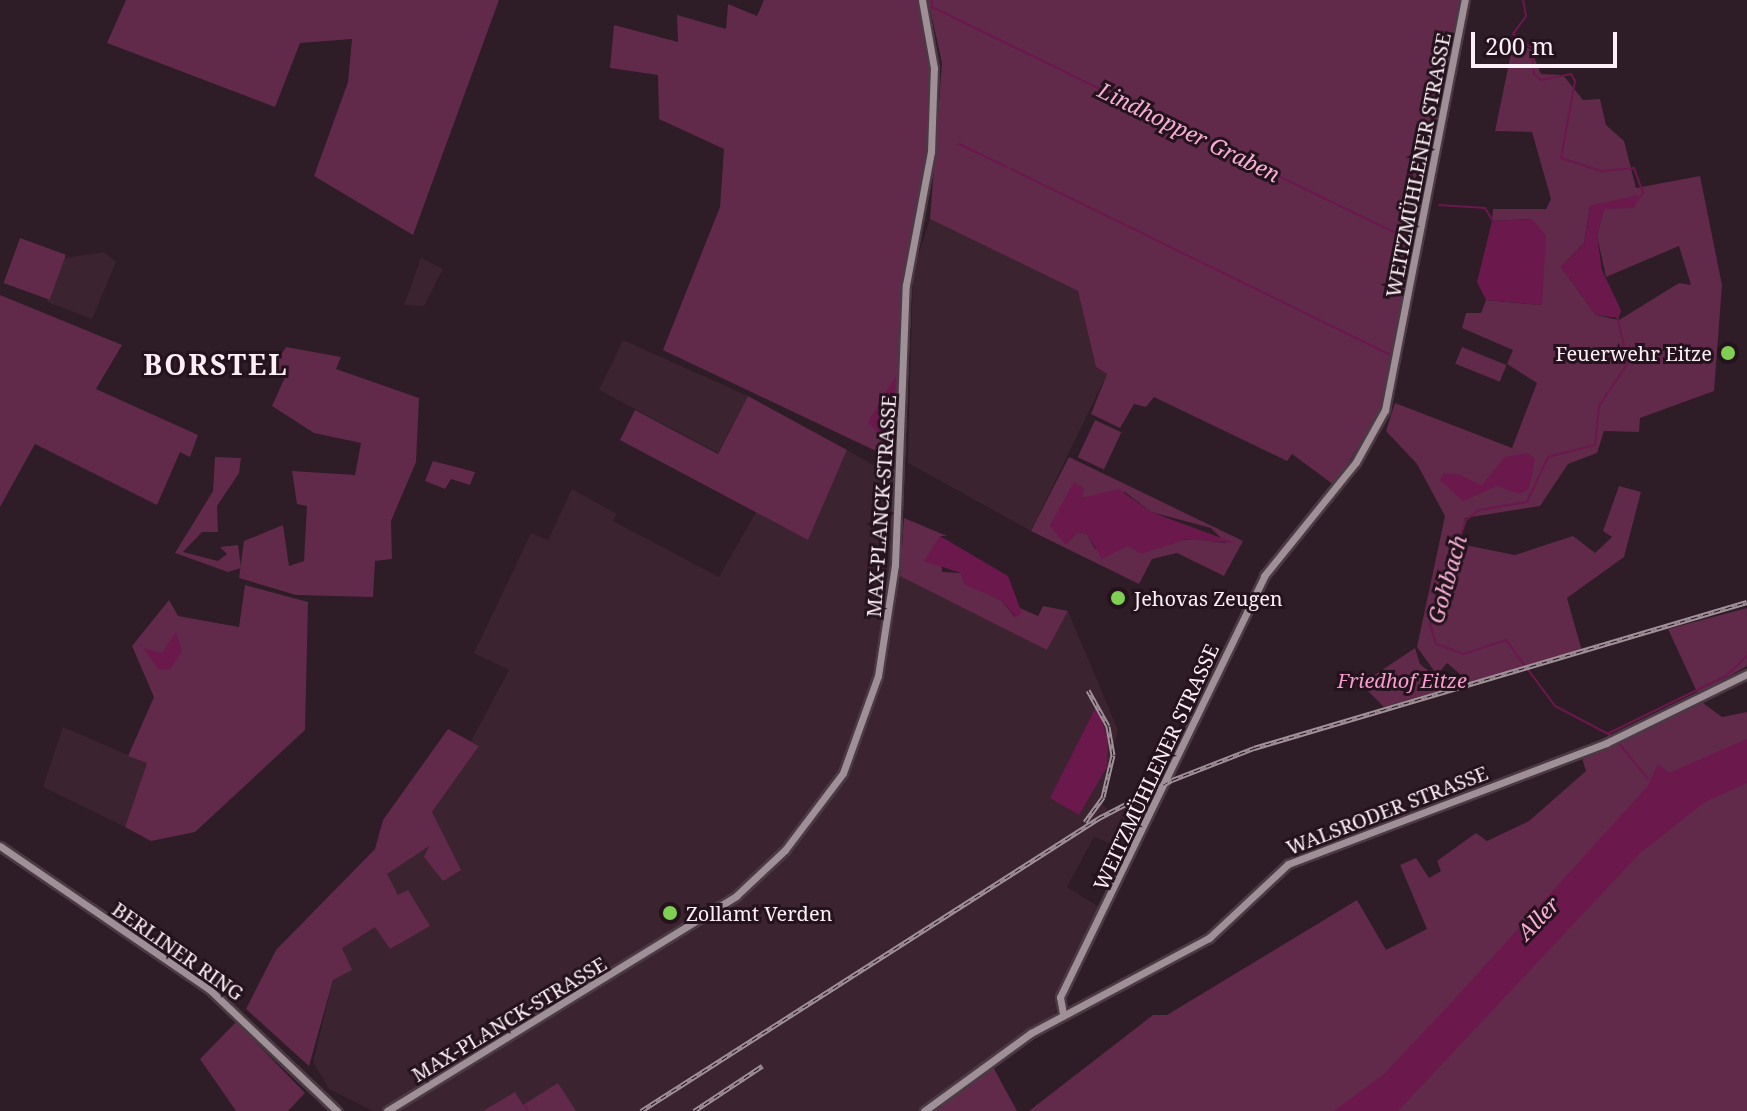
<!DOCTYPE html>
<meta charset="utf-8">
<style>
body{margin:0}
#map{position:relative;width:1747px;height:1111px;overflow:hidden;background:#2e1c26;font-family:"Noto Serif",serif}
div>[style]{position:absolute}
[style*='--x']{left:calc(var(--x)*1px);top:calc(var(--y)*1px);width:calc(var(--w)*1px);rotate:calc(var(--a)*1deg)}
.built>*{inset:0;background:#3b2330}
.green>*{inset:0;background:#61294a;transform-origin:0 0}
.water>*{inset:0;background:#6b184d}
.stream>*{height:2px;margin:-1px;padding:0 1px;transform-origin:1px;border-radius:1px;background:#6b184d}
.roads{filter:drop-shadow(2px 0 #4b3a43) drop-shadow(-2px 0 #4b3a43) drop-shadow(0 2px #4b3a43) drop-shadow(0 -2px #4b3a43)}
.secondary>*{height:7px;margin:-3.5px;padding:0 3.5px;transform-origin:3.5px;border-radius:3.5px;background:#9f8f97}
.rail>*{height:5px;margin-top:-2.5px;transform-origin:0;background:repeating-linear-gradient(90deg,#24131c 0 6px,#a09098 0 12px);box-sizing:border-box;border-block:2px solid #a09098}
.dots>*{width:22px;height:22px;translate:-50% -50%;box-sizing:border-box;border:4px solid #24131c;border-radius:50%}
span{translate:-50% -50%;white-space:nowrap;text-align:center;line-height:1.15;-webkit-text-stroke:6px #24131c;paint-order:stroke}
.street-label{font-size:20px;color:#fceff5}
.poi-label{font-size:20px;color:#fceff5}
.right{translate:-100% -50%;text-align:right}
.left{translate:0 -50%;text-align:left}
.park-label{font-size:20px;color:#f99ccf;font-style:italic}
.water-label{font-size:22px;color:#f5aed4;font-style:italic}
.district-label{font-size:28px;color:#fceff5;font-weight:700;letter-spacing:2px}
.scale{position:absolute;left:1471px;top:32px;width:146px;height:36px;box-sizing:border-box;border:4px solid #fceff5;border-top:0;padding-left:10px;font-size:24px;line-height:28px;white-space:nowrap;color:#fceff5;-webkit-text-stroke:6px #24131c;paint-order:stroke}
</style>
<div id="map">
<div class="built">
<div style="clip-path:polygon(930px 219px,1078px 291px,1089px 318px,1096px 367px,1107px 374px,1031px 531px,908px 463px,913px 271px)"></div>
<div style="clip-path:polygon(104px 252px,116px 262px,92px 319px,47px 302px,65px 258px)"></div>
<div style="clip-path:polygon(421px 258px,443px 269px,424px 306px,404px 305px)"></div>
<div style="clip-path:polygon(623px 340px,748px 396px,718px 453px,599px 390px)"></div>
<div style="clip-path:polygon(847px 450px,894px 477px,890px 569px,1047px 650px,1068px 611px,1118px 730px,1099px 800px,1108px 810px,1162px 786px,1131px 851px,1094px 837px,1067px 887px,1105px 911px,1054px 1015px,920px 1111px,373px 1111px,329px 1089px,313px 1062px,341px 948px,376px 926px,408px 890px,398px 896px,386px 874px,429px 845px,460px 871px,432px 812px,479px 746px,471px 741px,509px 670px,474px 653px,531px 533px,548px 540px,572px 489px,617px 514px,613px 521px,719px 577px,756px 512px,808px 540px)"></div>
<div style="clip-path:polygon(63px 727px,147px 763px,125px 827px,43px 787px)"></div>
</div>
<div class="green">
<div style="clip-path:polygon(126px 0,499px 0,413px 235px,314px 176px,348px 82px,352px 39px,300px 43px,275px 107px,107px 43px)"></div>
<div style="clip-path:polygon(764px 0,919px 0,930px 65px,927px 152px,923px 210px,902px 295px,895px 460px,663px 350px,720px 207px,724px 149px,659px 119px,658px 75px,610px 68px,614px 25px,678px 42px,677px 15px,726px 29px,728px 4px,757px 16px)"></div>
<div style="clip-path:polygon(928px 0,1462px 0,1383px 409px,1334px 485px,1292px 454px,1287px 461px,1154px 397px,1146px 407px,1134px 404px,1120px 428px,1091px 414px,1107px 374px,1096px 367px,1078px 291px,930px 219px,942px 63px)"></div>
<div style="clip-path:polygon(evenodd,1514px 39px,1531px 50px,1541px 74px,1563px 75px,1583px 100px,1600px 99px,1606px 125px,1624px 141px,1636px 188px,1700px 176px,1722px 285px,1714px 391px,1640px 418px,1639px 432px,1604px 431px,1597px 453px,1568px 464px,1540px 506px,1465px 518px,1460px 544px,1515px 555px,1573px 536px,1595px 553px,1612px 537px,1603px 531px,1619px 486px,1641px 492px,1624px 557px,1567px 598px,1582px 651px,1451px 687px,1461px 675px,1447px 663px,1437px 675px,1417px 647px,1445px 516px,1417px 464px,1386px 431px,1395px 403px,1512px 448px,1537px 383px,1507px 364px,1513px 350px,1462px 328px,1466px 313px,1481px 313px,1486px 300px,1541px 305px,1532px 219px,1492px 221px,1493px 209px,1546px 209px,1551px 199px,1532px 132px,1495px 131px,1514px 39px,1628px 200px,1634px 208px,1604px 208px,1597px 236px,1606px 277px,1679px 246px,1691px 285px,1679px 283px,1619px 320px,1596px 315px,1561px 267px,1584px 243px,1590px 206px,1628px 200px)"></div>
<div style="left:20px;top:238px;width:49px;height:48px;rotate:20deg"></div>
<div style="clip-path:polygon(0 295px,122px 345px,96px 389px,198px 435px,190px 457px,180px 452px,157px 505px,35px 444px,0 507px)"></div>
<div style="clip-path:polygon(286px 347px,341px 357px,336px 369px,419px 398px,416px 462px,391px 521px,392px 559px,375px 561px,373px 597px,296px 595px,239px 578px,244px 541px,283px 525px,289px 566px,304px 561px,307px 506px,297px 504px,292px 471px,355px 475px,361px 443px,314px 433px,272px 406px,286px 375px,273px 367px)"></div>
<div style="left:1462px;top:347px;width:48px;height:18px;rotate:22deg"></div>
<div style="clip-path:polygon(748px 396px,847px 450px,808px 540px,620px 440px,635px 410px,718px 454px)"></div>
<div style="left:1095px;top:420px;width:29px;height:41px;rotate:25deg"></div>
<div style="clip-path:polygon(215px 457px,241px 458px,239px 473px,217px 506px,218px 532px,202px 532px,183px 552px,218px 561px,227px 554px,220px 547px,238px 545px,241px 568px,228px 572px,175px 553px,213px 491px)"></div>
<div style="clip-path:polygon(evenodd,1069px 457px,1243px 541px,1224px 576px,1177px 553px,1152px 559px,1139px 584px,1031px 531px,1069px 457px,1075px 482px,1081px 498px,1125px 492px,1151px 512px,1211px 528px,1226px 543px,1194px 539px,1095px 549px,1087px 534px,1050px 526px,1075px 482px)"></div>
<div style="clip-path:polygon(433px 461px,475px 472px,470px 485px,451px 479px,445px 489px,425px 481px)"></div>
<div style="clip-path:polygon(904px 518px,947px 536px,940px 536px,942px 572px,961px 573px,965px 584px,1001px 600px,1015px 617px,1020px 608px,1038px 616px,1043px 606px,1068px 611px,1047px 650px,900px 576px)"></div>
<div style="clip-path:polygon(245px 585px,308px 602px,305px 730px,195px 832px,151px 841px,125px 827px,147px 763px,128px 756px,154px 697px,132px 646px,169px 600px,178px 616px,239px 627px)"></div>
<div style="clip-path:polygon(1747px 608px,1747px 666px,1698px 694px,1668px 629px)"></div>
<div style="clip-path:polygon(1415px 648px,1420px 664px,1449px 688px,1384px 707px,1361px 684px)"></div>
<div style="clip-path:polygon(1703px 703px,1722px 717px,1747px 712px,1747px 1111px,1029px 1111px,1153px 1015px,1167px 1015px,1357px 900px,1386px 950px,1427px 929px,1400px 865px,1416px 858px,1429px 878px,1441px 871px,1437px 861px,1476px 833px,1487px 841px,1529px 821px,1586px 771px,1582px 758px)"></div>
<div style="clip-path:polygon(448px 729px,479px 746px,432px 812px,461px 870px,443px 881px,424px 857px,429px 846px,387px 874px,398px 895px,408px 890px,430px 926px,390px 949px,375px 927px,342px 948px,352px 970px,333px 980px,309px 1066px,246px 1009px,276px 950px,375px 849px,383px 820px)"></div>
<div style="clip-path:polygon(236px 1022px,305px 1093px,288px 1111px,236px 1111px,200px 1059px)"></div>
<div style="clip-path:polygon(992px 1065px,1017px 1111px,929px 1111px)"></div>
<div style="clip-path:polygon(558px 1083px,576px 1111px,483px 1111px,515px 1092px,523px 1105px)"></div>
</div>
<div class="water">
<div style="clip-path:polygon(1638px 195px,1634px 208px,1604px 209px,1597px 236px,1602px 270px,1621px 310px,1619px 318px,1596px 315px,1561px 267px,1584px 243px,1590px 206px)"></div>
<div style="clip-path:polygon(1532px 219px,1546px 236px,1542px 305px,1486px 300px,1477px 282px,1492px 221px)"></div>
<div style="clip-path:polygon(896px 376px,894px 426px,879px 434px,868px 422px)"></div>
<div style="clip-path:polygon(1528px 453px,1535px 459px,1529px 489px,1519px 494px,1497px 486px,1463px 501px,1440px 480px,1444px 473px,1457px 474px,1482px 485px,1505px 457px)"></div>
<div style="clip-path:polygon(1074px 482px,1084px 488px,1082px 498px,1119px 489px,1151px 512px,1235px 543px,1187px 539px,1141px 554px,1128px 546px,1102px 559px,1087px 534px,1078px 532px,1066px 545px,1050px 526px)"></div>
<div style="clip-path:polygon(940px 536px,1008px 576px,1022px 613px,1016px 617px,1001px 600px,964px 584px,961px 573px,924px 561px)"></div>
<div style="clip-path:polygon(176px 632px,182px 651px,170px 669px,159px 670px,143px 648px,162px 653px)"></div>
<div style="clip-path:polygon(1097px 705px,1108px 740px,1107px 767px,1079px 815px,1050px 798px)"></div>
<div style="clip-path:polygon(1747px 739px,1747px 783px,1705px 802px,1640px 853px,1398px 1111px,1334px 1111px,1384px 1074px,1451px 1003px,1647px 787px,1658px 764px,1669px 773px)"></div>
</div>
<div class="stream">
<div style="--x:932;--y:0;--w:7;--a:90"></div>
<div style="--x:932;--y:7;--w:536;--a:25.99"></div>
<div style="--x:1523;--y:0;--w:16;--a:79"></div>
<div style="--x:1526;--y:16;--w:22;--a:126"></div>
<div style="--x:1513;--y:34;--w:24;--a:36"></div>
<div style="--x:1532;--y:48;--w:26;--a:86"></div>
<div style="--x:1534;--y:74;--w:9;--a:41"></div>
<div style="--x:1541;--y:80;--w:31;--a:-11"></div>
<div style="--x:1571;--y:74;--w:8;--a:60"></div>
<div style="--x:1575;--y:81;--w:78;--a:100.3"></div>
<div style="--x:1561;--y:158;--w:42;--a:18"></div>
<div style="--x:1601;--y:171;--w:33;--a:-5"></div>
<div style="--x:1634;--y:168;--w:27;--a:70"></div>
<div style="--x:1643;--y:193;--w:16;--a:128"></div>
<div style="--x:959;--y:144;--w:53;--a:25.6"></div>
<div style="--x:1011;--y:169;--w:423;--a:26.1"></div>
<div style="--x:1439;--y:205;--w:46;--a:3.7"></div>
<div style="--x:1485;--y:208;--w:17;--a:59"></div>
<div style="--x:1609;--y:733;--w:130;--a:-26"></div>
<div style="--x:1726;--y:676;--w:29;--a:-44"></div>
<div style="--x:1612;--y:736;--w:64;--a:-152.2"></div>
<div style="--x:1555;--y:706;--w:82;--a:-126.6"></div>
<div style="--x:1506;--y:640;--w:44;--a:161.6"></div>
<div style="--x:1464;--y:654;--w:30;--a:-160"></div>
<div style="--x:1436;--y:644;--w:21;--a:-107"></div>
<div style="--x:1430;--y:624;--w:110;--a:-70.9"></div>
<div style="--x:1466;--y:520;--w:16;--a:-38"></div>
<div style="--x:1479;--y:510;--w:49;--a:-9.5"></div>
<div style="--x:1527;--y:502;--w:50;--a:-65"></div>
<div style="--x:1548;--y:457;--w:49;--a:-14.3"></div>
<div style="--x:1595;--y:445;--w:39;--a:-84"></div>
<div style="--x:1599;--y:406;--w:52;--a:-56"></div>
<div style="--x:1628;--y:363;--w:48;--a:-103.2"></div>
<div style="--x:1617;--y:741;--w:49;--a:50.8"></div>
<div style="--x:525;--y:1106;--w:6;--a:59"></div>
</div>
<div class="roads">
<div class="secondary">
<div style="--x:0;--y:846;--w:253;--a:34.4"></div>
<div style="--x:209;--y:989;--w:177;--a:43.6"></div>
<div style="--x:1063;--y:1014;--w:17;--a:-100"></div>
<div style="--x:1060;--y:997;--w:468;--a:-64.1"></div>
<div style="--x:1264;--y:576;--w:146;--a:-51.1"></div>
<div style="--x:1356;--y:462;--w:60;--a:-60.9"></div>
<div style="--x:1385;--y:410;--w:418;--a:-79"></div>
<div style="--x:387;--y:1111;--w:410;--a:-31.6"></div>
<div style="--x:736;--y:896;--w:67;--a:-43.2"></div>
<div style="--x:785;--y:850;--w:96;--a:-53"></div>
<div style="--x:843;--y:773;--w:103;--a:-70.2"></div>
<div style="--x:878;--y:676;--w:112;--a:-81.3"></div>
<div style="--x:895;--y:565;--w:280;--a:-87.8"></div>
<div style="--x:906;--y:285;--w:135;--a:-79.4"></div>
<div style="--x:931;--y:152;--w:84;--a:-88"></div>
<div style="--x:934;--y:68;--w:69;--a:-100"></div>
<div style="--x:924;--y:1111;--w:132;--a:-36.1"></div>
<div style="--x:1031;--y:1033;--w:202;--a:-28.1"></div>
<div style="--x:1209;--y:938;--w:108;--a:-43.1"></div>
<div style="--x:1288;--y:864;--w:340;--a:-20.8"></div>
<div style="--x:1606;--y:743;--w:157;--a:-26.1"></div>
</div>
</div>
<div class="rail">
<div style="--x:1085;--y:822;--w:31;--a:-54"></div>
<div style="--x:1103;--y:797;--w:43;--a:-76.6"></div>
<div style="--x:1113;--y:755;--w:29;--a:-100"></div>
<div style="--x:1108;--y:726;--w:41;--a:-119.1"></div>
<div style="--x:641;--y:1111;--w:544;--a:-32.61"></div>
<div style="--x:1099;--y:818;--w:82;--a:-27.5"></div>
<div style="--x:1172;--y:780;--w:88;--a:-21.3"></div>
<div style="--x:1254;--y:748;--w:514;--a:-16.5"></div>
<div style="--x:694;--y:1111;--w:82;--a:-33.5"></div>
</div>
<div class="dots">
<div style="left:1728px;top:353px;background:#7fd052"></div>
<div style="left:1118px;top:598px;background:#7fd052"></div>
<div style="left:670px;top:913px;background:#7fd052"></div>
</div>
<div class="street-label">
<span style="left:1418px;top:165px;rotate:-79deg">WEITZMÜHLENER STRASSE</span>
<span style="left:881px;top:506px;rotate:-86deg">MAX-PLANCK-STRASSE</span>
<span style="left:1156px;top:767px;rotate:-65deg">WEITZMÜHLENER STRASSE</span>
<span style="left:1387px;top:810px;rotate:-21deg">WALSRODER STRASSE</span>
<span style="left:178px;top:951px;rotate:35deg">BERLINER RING</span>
<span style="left:509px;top:1019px;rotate:-31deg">MAX-PLANCK-STRASSE</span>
</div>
<div class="poi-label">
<span class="right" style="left:1712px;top:353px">Feuerwehr Eitze</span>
<span class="left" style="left:1134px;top:598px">Jehovas Zeugen</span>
<span class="left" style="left:686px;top:913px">Zollamt Verden</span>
</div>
<div class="park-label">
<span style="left:1402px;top:680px">Friedhof Eitze</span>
</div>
<div class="water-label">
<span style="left:1189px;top:132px;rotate:26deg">Lindhopper Graben</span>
<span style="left:1447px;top:579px;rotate:-74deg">Gohbach</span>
<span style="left:1538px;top:918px;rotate:-46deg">Aller</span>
</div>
<div class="district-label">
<span style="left:216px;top:364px">BORSTEL</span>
</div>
<div class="scale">200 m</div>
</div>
